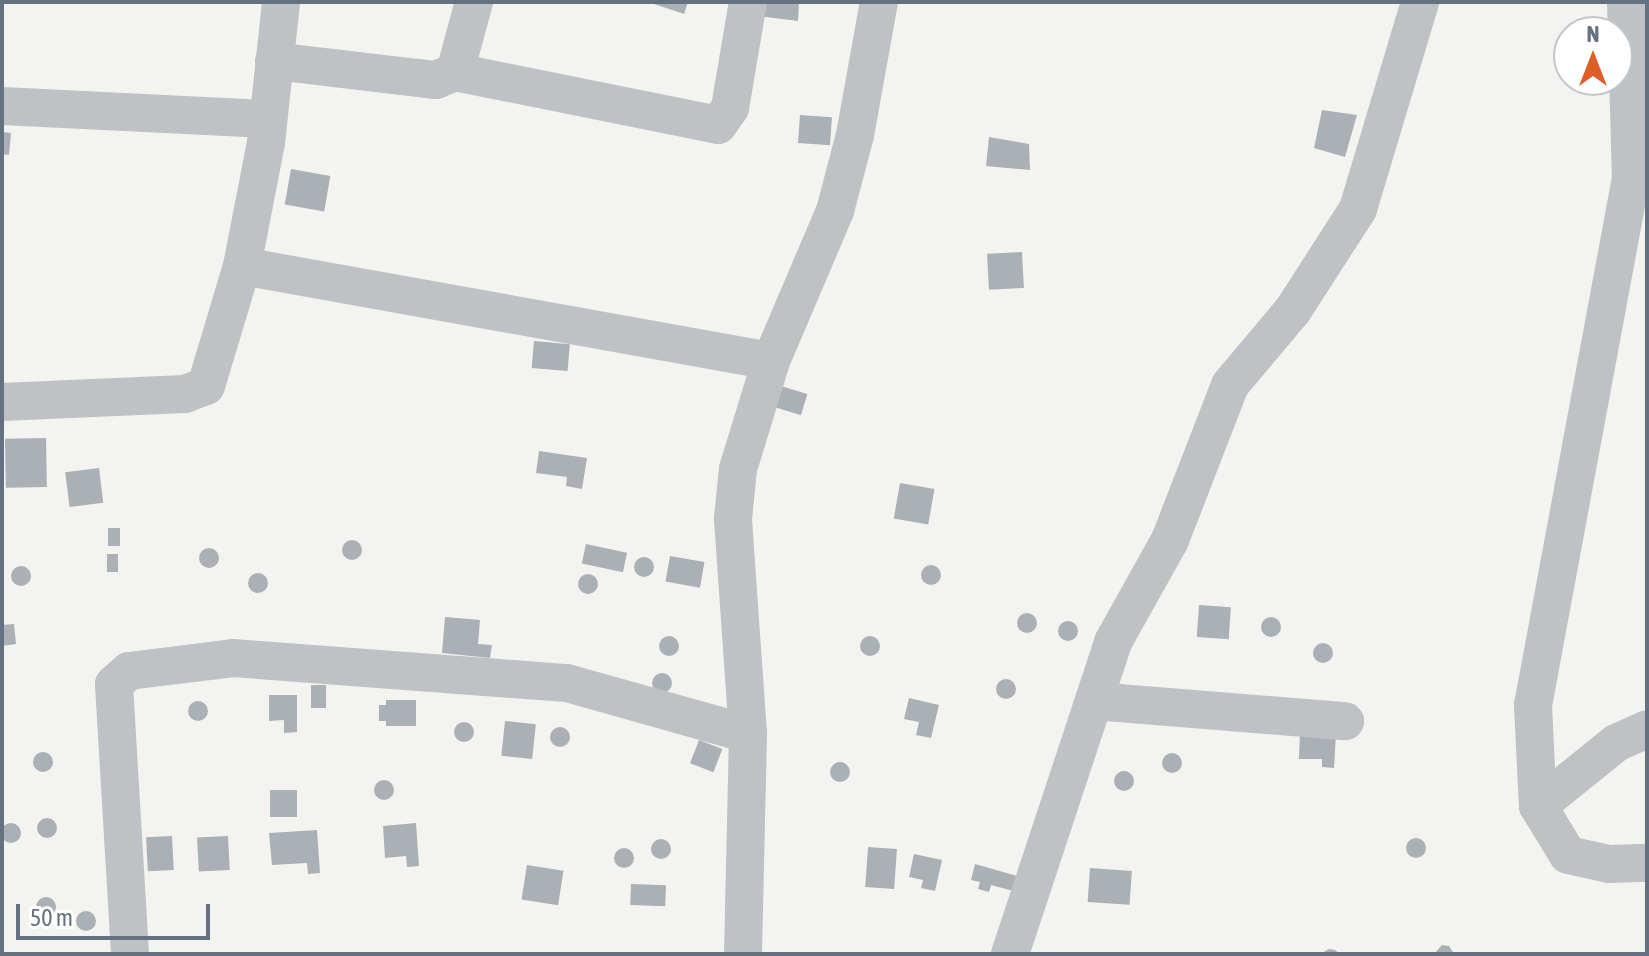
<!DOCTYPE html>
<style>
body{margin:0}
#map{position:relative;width:1649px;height:956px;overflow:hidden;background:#f3f4ef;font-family:"Asap Condensed",sans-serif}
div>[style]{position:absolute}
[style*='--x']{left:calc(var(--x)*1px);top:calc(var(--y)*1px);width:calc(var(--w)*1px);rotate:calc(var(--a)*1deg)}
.building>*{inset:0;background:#aab0b5;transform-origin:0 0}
.round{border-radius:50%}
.minor>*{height:38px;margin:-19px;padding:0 19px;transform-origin:19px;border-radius:19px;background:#bec2c5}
span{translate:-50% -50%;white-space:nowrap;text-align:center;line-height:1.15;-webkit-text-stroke:8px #fff;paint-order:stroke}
.frame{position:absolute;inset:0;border:4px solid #637180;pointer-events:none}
.north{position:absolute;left:1553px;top:16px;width:80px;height:80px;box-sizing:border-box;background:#fff;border:2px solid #c1c6cc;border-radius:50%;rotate:0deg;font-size:22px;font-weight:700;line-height:32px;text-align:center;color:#637180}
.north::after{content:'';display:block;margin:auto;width:28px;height:36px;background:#dd5f26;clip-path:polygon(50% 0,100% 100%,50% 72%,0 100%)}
.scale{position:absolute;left:16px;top:904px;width:194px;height:36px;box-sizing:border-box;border:4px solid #637180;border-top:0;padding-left:10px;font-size:24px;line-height:28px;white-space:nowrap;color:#637180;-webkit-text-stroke:6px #fff;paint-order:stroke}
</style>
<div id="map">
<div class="building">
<div style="clip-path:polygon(648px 2px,688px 2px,684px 14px)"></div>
<div style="clip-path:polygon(759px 2px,799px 2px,798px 21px,757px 16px)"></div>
<div style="clip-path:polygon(1322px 110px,1357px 115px,1345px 157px,1314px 148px)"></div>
<div style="left:800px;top:115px;width:32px;height:28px;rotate:4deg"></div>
<div style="clip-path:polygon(2px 132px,11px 133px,9px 155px,2px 154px)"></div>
<div style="clip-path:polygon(989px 137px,1029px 144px,1030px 170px,986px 166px)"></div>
<div style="left:291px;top:169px;width:40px;height:36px;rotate:10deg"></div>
<div style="left:1022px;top:252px;width:36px;height:35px;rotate:87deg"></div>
<div style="left:534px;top:341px;width:36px;height:27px;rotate:5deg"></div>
<div style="left:771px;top:383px;width:38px;height:22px;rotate:17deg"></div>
<div style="left:46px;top:438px;width:49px;height:41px;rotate:89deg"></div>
<div style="clip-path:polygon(539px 451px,587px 458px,582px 489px,566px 486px,567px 477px,536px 473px)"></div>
<div style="left:99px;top:468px;width:35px;height:34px;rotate:83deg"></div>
<div style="left:900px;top:483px;width:35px;height:36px;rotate:10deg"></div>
<div style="left:108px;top:528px;width:12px;height:18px"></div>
<div class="round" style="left:342px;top:540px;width:20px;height:20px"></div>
<div style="left:586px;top:544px;width:42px;height:20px;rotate:12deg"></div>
<div class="round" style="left:199px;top:548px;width:20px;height:20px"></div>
<div style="left:107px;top:554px;width:11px;height:18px"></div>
<div style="left:670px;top:556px;width:35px;height:26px;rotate:10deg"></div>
<div class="round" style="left:634px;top:557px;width:20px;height:20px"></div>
<div class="round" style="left:921px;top:565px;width:20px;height:20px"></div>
<div class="round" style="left:11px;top:566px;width:20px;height:20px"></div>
<div class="round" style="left:248px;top:573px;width:20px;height:20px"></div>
<div class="round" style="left:578px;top:574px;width:20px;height:20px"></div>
<div style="left:1199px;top:605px;width:32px;height:32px;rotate:4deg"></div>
<div class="round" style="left:1017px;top:613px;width:20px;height:20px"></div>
<div style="clip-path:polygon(445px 617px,480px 620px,478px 644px,492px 645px,490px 658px,442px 653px)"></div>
<div class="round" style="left:1261px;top:617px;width:20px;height:20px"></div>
<div class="round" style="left:1058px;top:621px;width:20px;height:20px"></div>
<div style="clip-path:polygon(14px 624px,16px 644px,2px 646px,2px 625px)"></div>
<div class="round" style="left:659px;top:636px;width:20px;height:20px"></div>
<div class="round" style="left:860px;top:636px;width:20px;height:20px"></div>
<div class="round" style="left:1313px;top:643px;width:20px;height:20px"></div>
<div class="round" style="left:652px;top:673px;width:20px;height:20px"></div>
<div class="round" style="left:996px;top:679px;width:20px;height:20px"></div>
<div style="left:326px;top:685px;width:23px;height:15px;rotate:90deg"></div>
<div style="clip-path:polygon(269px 695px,297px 695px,297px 732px,284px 733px,284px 720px,269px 721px)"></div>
<div style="clip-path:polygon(909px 698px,939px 705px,931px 738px,916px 735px,919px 722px,904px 719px)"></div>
<div style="clip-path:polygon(386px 700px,416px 700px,416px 726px,386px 726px,386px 721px,379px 721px,379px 705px,386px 705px)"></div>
<div class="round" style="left:188px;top:701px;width:20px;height:20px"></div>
<div style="left:505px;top:721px;width:31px;height:35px;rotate:6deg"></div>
<div class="round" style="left:454px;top:722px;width:20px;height:20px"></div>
<div class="round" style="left:550px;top:727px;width:20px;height:20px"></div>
<div style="clip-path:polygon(1300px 731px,1336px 733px,1334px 768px,1322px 767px,1322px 759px,1299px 759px)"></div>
<div style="left:699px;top:740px;width:25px;height:25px;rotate:21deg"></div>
<div class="round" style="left:33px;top:752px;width:20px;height:20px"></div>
<div class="round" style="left:1162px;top:753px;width:20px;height:20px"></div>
<div class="round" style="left:830px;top:762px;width:20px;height:20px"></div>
<div class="round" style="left:1114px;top:771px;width:20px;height:20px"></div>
<div class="round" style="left:374px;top:780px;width:20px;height:20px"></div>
<div style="left:297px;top:790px;width:27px;height:27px;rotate:90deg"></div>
<div class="round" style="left:37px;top:818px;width:20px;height:20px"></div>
<div style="clip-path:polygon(416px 823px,419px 866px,407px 867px,406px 856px,385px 858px,383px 826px)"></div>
<div class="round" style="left:1px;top:823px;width:20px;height:20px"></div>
<div style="clip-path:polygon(317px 830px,320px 873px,308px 874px,307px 863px,272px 865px,269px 833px)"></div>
<div style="left:172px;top:836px;width:34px;height:26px;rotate:87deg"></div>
<div style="left:228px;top:836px;width:34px;height:31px;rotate:87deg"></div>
<div class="round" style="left:1406px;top:838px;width:20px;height:20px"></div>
<div class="round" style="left:651px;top:839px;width:20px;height:20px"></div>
<div style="left:868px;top:847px;width:29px;height:40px;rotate:4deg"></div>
<div class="round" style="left:614px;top:848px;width:20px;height:20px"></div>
<div style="clip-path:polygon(914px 854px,942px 860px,935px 891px,921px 888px,923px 880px,909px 877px)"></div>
<div style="clip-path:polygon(975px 864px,1021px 877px,1017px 892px,991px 885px,989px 892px,978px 889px,980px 882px,971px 880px)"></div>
<div style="left:527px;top:865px;width:37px;height:35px;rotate:9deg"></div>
<div style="left:1090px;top:868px;width:42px;height:34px;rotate:4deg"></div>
<div style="left:631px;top:884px;width:35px;height:21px;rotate:2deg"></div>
<div class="round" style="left:36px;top:897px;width:20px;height:20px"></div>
<div class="round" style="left:76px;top:911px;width:20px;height:20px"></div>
<div style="clip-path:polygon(1442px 945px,1449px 946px,1454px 954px,1434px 954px)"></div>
<div style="clip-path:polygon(1329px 949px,1335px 950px,1340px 954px,1320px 954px)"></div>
</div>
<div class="minor">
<div style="--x:1626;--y:2;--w:176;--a:88.4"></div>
<div style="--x:1631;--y:178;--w:536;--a:100.53"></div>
<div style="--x:1533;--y:705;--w:101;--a:87.2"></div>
<div style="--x:1538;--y:806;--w:57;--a:58.5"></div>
<div style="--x:1568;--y:855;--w:42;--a:12.4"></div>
<div style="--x:1609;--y:864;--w:38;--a:-2"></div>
<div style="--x:274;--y:61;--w:163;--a:6.7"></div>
<div style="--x:436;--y:80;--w:21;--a:-23"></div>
<div style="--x:455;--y:72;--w:73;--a:-74.8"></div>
<div style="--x:455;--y:72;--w:268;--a:11.4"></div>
<div style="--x:718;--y:125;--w:21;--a:-55"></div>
<div style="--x:730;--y:108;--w:108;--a:-80.4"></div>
<div style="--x:2;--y:106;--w:265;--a:2.8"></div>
<div style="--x:242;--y:266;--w:537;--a:10.18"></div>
<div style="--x:2;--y:402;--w:183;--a:-2.5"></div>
<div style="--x:185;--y:394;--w:22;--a:-21"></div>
<div style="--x:206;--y:386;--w:125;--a:-73.3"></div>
<div style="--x:242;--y:266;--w:125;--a:-79"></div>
<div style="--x:266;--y:143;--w:142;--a:-83.9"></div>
<div style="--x:1094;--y:701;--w:252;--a:4.6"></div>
<div style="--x:1538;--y:806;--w:100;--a:-38.9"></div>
<div style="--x:1616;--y:743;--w:34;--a:-24"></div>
<div style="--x:130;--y:954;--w:270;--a:-93.4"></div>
<div style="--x:114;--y:684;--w:20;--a:-41"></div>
<div style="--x:129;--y:671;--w:105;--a:-7.1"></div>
<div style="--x:233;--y:658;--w:335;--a:4.3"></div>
<div style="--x:567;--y:683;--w:188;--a:15.7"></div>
<div style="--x:743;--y:954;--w:220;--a:-88.7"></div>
<div style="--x:748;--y:734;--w:216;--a:-94"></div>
<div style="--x:733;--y:519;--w:50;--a:-84.3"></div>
<div style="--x:738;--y:469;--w:113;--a:-73"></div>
<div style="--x:771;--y:361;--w:163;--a:-66.9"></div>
<div style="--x:835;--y:211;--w:79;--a:-75.3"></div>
<div style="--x:855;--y:135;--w:135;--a:-79.8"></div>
<div style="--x:1010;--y:954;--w:329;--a:-71.7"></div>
<div style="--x:1113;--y:642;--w:117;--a:-60.8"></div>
<div style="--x:1170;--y:540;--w:166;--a:-68.8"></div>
<div style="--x:1230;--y:385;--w:98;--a:-50"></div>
<div style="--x:1293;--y:310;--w:120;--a:-57.2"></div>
<div style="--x:1358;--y:209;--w:216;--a:-73.3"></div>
</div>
<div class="frame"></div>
<div class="north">N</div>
<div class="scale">50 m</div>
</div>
